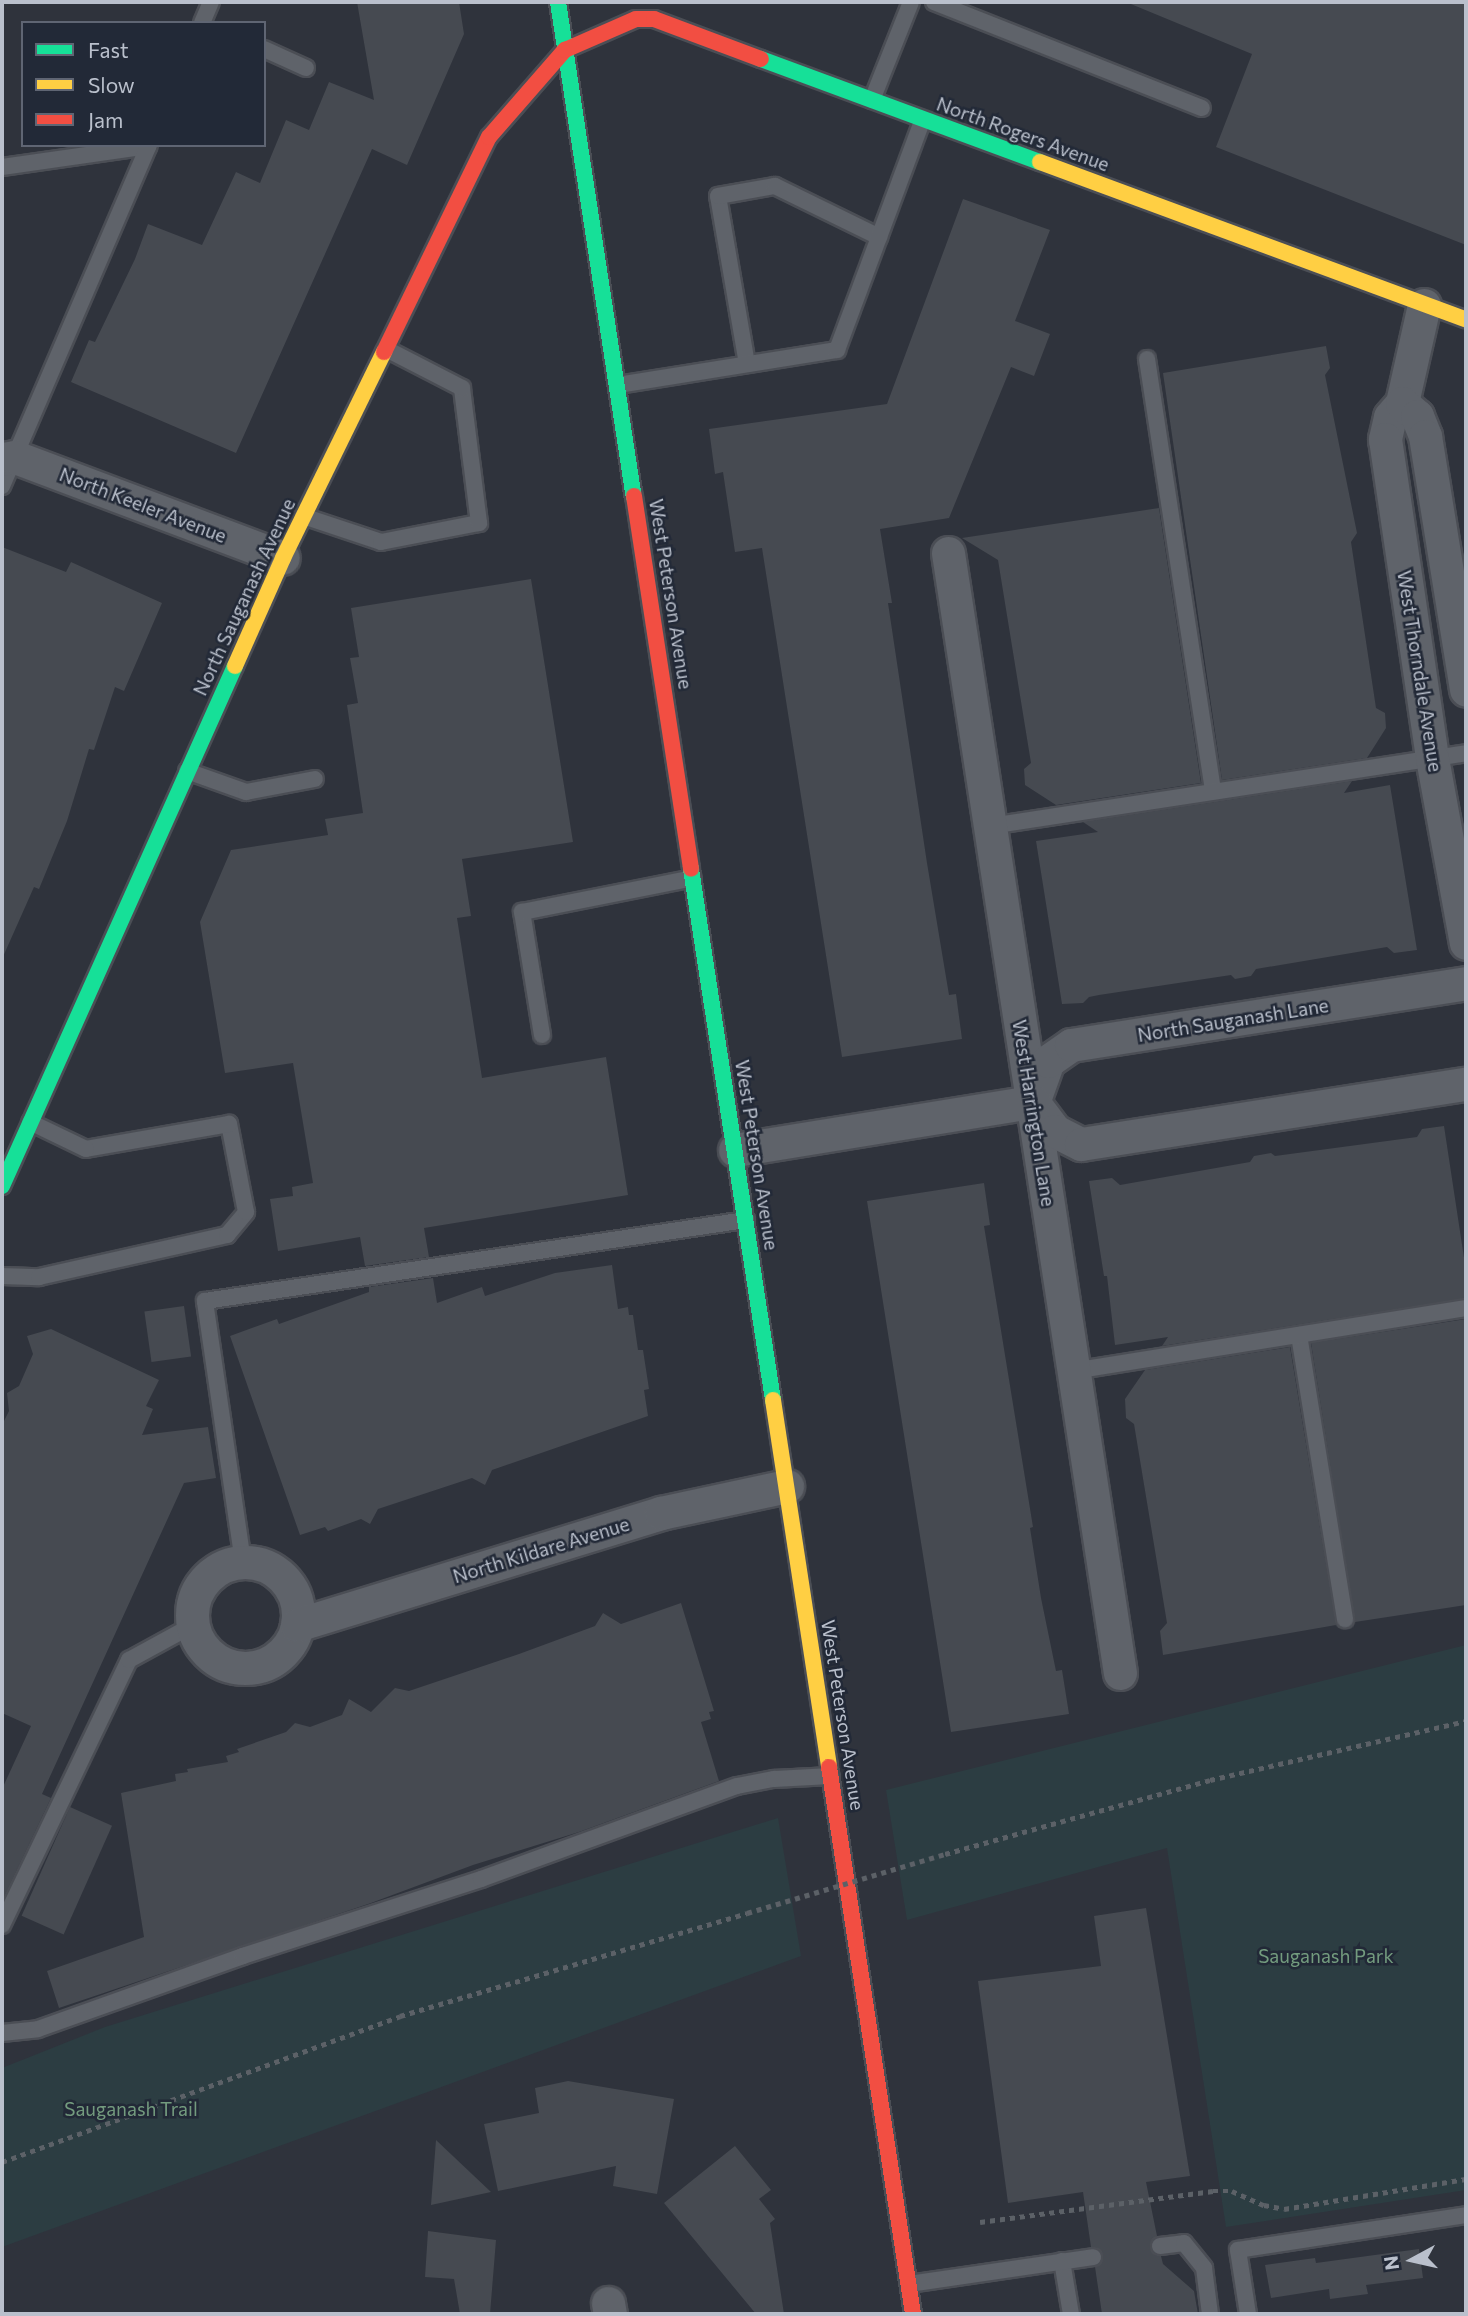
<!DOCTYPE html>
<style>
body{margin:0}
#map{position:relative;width:1468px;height:2316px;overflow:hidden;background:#2f333c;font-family:Commissioner,sans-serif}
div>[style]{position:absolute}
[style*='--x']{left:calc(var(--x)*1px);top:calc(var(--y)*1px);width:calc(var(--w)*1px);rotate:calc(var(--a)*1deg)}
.green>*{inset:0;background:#2c3d42}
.building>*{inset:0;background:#464a51;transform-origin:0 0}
.path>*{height:4.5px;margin-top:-2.25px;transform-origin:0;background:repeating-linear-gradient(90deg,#5c6167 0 5px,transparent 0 10px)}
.roads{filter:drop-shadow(2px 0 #4b4e55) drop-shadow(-2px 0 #4b4e55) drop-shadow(0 2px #4b4e55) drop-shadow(0 -2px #4b4e55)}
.lane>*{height:16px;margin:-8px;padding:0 8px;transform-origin:8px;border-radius:8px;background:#5f636a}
.street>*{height:33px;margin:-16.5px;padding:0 16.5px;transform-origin:16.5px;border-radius:16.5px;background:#5f636a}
.street>.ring{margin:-16.5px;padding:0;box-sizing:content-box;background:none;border:33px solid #5f636a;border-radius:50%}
.fast>*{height:16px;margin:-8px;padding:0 8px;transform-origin:8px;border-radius:8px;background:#16e098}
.slow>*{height:16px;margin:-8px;padding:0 8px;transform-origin:8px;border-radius:8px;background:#ffcf43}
.jam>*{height:16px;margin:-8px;padding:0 8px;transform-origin:8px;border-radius:8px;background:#f24e42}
.path-bridge>*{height:4.5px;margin-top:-2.25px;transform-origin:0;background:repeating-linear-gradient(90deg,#5c6167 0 5px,transparent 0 10px)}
span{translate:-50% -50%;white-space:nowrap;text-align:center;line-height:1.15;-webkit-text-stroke:5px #222937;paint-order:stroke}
.street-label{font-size:19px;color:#bac0cc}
.park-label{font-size:19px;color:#739b7e}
.frame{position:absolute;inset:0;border:4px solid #bac0cc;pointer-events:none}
.legend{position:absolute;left:21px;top:21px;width:245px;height:126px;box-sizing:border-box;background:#222937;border:2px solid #5f6573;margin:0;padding:9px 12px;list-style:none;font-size:21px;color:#bac0cc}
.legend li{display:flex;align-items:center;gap:14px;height:35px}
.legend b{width:35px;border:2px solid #5f6573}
.north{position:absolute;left:1377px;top:2225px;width:70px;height:70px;-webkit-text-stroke:5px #222937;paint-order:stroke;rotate:262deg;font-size:19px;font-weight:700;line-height:28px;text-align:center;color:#bac0cc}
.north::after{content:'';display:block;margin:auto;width:24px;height:32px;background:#bac0cc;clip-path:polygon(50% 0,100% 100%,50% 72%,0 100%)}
</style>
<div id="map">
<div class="green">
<div style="clip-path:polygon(1466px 1645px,1466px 2190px,1226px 2227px,1167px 1848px,907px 1920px,886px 1790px)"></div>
<div style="clip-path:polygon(778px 1818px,801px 1956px,2px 2247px,2px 2068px,105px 2027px)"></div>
</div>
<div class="building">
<div style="clip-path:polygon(357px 2px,459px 2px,464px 34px,407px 165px,372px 149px,236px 453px,71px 382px,89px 340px,95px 342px,135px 259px,148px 224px,202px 245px,236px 172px,260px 183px,286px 120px,309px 130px,329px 82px,374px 100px)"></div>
<div style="clip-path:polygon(1126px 2px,1466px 2px,1466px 245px,1216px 147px,1252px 54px)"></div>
<div style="clip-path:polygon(963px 199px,1050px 230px,1015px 321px,1050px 334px,1034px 376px,1011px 367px,949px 518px,880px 529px,892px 603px,888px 603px,927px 863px,949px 995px,956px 994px,962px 1039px,842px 1057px,762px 548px,735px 552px,723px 472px,715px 474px,709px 429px,887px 404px)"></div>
<div style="clip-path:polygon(1326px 346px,1330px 368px,1325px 375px,1357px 533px,1351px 542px,1376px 708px,1385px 713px,1386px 728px,1367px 758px,1222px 780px,1163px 373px)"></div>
<div style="clip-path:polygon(1159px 508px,1201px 783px,1056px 805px,1025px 785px,1024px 769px,1031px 763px,998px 560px,962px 538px)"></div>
<div style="clip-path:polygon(2px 547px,66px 572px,71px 562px,162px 603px,124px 691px,115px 687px,94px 750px,89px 749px,67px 821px,39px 889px,34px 887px,2px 959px)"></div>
<div style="clip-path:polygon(531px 579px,573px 842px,462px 859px,471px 916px,457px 918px,482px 1078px,606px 1057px,628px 1195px,424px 1228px,429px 1257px,365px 1266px,360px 1237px,278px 1251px,270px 1199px,293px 1196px,292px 1187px,313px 1183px,293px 1063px,225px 1073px,200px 922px,231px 850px,328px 835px,325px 819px,363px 813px,347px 705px,358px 703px,350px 658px,359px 657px,351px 608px)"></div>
<div style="clip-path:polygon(1352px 781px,1344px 793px,1390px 785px,1417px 950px,1394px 953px,1387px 947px,1256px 969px,1251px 976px,1235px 979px,1231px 975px,1099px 995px,1089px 997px,1083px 1003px,1062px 1004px,1036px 841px,1098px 832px,1083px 822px)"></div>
<div style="clip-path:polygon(1444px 1126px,1466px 1271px,1466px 1298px,1162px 1346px,1168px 1337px,1115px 1345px,1107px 1276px,1104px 1276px,1089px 1181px,1112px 1178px,1120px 1185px,1250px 1162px,1254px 1156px,1271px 1153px,1275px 1156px,1417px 1137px,1422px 1129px)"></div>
<div style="clip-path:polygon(984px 1183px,990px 1225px,984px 1226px,1033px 1527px,1030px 1528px,1041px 1598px,1056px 1671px,1062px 1670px,1069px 1714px,951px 1732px,867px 1201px)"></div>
<div style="clip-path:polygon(612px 1265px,618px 1309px,628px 1307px,629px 1315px,633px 1315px,638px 1350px,643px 1350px,649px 1389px,644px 1390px,648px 1416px,492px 1470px,485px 1485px,472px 1478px,378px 1509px,370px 1524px,361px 1519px,328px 1531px,325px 1527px,300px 1535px,230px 1336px,277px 1319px,279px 1324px,369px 1292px,369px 1287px,433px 1278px,437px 1303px,482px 1287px,485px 1296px,555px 1273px)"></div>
<div style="left:184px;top:1306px;width:51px;height:40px;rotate:82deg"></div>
<div style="clip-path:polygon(1466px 1319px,1466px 1605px,1355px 1622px,1311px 1343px)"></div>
<div style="clip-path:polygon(51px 1329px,159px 1380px,146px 1406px,153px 1409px,142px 1435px,208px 1427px,216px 1478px,184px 1483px,42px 1794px,51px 1798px,2px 1901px,2px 1789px,31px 1726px,2px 1713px,2px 1425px,9px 1411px,7px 1393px,19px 1386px,33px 1354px,27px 1336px)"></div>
<div style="clip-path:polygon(1290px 1347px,1336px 1625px,1163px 1655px,1160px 1631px,1167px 1623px,1134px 1424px,1126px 1418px,1125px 1399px,1145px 1370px)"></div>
<div style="clip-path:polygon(681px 1603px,714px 1711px,709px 1712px,711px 1719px,701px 1722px,719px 1781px,579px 1832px,473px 1865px,371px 1903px,59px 2008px,47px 1971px,144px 1937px,121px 1793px,176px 1781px,175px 1774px,188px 1772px,187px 1769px,228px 1762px,226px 1756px,239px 1752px,237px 1749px,286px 1732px,295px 1723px,310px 1727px,342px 1715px,349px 1699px,371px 1712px,395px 1688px,409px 1691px,519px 1654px,595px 1626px,603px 1613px,621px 1624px)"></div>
<div style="left:70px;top:1807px;width:46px;height:119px;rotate:24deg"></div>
<div style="clip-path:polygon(1146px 1908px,1190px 2176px,1146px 2182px,1157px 2236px,1151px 2241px,1150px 2248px,1155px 2255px,1161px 2256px,1163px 2264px,1194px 2291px,1198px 2314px,1102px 2314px,1095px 2267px,1102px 2261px,1103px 2255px,1097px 2248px,1091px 2247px,1083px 2192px,1008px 2203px,978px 1981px,1101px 1966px,1094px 1916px)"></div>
<div style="clip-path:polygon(568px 2081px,674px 2099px,657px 2194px,613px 2186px,616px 2166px,498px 2191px,484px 2124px,539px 2113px,535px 2088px)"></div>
<div style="clip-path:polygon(436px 2140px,491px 2192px,431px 2205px)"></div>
<div style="clip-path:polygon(735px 2146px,771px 2190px,759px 2199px,775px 2219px,770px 2223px,784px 2314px,756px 2314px,664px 2203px)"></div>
<div style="clip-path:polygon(428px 2231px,496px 2240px,490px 2314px,460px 2314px,454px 2279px,425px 2277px)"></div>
<div style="clip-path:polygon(1419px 2249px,1423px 2278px,1366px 2285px,1368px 2294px,1330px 2299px,1329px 2289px,1271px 2298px,1265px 2265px,1315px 2258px,1316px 2263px)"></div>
</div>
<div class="path">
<div style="--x:945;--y:1854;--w:275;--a:-15.6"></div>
<div style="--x:1210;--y:1780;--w:263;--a:-13"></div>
<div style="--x:2;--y:2162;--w:424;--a:-20.1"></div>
<div style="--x:400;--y:2016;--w:362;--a:-16.5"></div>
<div style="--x:980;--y:2222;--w:235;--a:-7.6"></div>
<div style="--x:1213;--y:2191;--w:19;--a:0"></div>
<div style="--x:1232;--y:2191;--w:35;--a:24"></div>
<div style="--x:1264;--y:2205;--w:20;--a:11"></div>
<div style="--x:1284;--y:2209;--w:184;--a:-9.4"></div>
</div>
<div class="roads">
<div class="lane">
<div style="--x:934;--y:2;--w:288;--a:21.6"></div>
<div style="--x:202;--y:23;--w:23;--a:-67"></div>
<div style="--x:264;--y:49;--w:46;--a:24.3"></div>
<div style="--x:872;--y:100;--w:105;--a:-68.3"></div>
<div style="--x:2;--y:167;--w:148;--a:-8.1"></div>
<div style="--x:1147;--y:359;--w:437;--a:81.3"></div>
<div style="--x:747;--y:364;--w:170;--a:-99.8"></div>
<div style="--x:718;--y:196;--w:58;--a:-10"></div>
<div style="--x:775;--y:186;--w:116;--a:26.1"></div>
<div style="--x:618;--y:385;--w:222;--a:-9.1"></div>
<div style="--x:837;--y:350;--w:246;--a:-69.6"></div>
<div style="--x:2;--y:486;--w:371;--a:-66.7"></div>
<div style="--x:303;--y:516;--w:82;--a:18.4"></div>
<div style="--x:381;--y:542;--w:100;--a:-11"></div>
<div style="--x:479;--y:523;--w:136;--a:-97.2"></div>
<div style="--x:462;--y:388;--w:85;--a:-152.8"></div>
<div style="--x:187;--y:771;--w:63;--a:19.6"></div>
<div style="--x:246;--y:792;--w:70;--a:-10.7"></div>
<div style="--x:991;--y:826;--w:481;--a:-8.7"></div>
<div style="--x:542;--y:1035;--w:125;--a:-99.2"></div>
<div style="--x:522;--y:912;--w:174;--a:-11.2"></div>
<div style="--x:2;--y:1276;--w:37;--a:2"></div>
<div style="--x:39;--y:1277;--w:193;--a:-12.6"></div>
<div style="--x:227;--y:1235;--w:30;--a:-50"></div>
<div style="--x:246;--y:1212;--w:90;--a:-100.9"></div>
<div style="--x:229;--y:1124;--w:145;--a:170.1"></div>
<div style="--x:86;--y:1149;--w:62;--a:-154.3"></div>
<div style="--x:1299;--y:1335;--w:288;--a:80.8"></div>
<div style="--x:1073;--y:1371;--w:398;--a:-9.1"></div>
<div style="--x:243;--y:1562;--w:264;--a:-98.3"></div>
<div style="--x:205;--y:1301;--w:547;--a:-8.52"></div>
<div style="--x:2;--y:1925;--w:294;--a:-64.4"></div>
<div style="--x:129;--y:1660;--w:73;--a:-28.7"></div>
<div style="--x:2;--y:2033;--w:36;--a:-6"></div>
<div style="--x:38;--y:2029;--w:218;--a:-19.6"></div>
<div style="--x:243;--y:1956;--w:250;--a:-17.9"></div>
<div style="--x:481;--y:1879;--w:272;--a:-20"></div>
<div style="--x:737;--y:1786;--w:38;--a:-11"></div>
<div style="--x:774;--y:1779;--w:57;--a:-3"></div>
<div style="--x:1160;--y:2246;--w:24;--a:-7"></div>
<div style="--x:1184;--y:2243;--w:32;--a:51"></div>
<div style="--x:1204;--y:2268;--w:46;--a:82.6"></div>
<div style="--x:1062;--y:2261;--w:54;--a:80.4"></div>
<div style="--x:909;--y:2284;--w:186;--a:-8.3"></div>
<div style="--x:1248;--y:2314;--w:65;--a:-98.9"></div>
<div style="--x:1238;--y:2250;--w:231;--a:-8.7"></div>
</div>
<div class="street">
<div style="--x:1424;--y:305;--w:100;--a:102.7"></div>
<div style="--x:1402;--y:403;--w:18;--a:131"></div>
<div style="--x:1390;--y:417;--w:23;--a:103"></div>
<div style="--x:1385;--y:439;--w:322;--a:81.6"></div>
<div style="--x:1432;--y:758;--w:188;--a:79.6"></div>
<div style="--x:1402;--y:403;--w:20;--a:41"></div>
<div style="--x:1417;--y:416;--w:22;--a:68"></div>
<div style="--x:1425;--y:436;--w:257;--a:80.8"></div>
<div style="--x:2;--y:459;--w:13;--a:-9"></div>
<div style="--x:15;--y:457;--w:286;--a:20.6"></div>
<div style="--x:948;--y:553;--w:1133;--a:81.27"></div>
<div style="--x:1034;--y:1100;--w:41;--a:-70.3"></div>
<div style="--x:1048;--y:1061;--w:28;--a:-35"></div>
<div style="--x:1071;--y:1045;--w:400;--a:-8.9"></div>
<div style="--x:1033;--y:1102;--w:36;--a:53"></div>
<div style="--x:1055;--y:1131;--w:29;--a:27"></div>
<div style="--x:1081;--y:1144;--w:390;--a:-8.9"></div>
<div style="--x:735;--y:1150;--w:302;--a:-9.2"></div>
<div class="ring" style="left:192px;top:1562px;width:73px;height:73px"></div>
<div style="--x:297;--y:1625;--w:381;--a:-17.1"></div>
<div style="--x:661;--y:1513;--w:129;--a:-12.1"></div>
<div style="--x:608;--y:2303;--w:11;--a:80"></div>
</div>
<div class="fast">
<div style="--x:558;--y:2;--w:500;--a:81.3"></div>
<div style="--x:761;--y:59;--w:297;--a:20.3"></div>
<div style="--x:691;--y:869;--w:537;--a:81.22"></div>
<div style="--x:2;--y:1186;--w:570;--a:-65.86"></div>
</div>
<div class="slow">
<div style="--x:1040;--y:162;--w:454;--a:20.3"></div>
<div style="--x:235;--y:666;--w:118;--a:-66"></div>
<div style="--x:283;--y:558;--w:229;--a:-63.9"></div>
<div style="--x:773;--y:1400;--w:371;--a:81.3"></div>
</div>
<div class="jam">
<div style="--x:384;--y:352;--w:239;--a:-64"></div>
<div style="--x:489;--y:137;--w:116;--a:-48.9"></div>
<div style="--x:565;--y:50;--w:77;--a:-23.6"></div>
<div style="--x:636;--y:19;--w:18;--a:0"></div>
<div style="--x:654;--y:19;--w:114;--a:20.5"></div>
<div style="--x:634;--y:496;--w:377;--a:81.3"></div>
<div style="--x:829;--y:1767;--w:553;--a:81.27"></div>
</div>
</div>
<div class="path-bridge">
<div style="--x:747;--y:1913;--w:207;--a:-16.6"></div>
</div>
<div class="street-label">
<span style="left:1023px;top:134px;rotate:20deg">North Rogers Avenue</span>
<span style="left:143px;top:505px;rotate:21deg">North Keeler Avenue</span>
<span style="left:671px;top:594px;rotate:81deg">West Peterson Avenue</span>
<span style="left:244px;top:597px;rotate:-65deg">North Sauganash Avenue</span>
<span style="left:1420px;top:671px;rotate:81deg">West Thorndale Avenue</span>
<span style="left:1233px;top:1020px;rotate:-9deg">North Sauganash Lane</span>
<span style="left:1034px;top:1113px;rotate:81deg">West Harrington Lane</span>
<span style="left:757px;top:1155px;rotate:81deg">West Peterson Avenue</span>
<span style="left:541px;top:1550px;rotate:-17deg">North Kildare Avenue</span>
<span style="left:843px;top:1715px;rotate:81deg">West Peterson Avenue</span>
</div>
<div class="park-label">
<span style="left:1326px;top:1956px">Sauganash Park</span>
<span style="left:131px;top:2109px">Sauganash Trail</span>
</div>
<div class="frame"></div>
<ul class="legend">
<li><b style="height:9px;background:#16e098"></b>Fast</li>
<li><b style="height:9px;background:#ffcf43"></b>Slow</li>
<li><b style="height:9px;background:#f24e42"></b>Jam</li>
</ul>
<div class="north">N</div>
</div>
